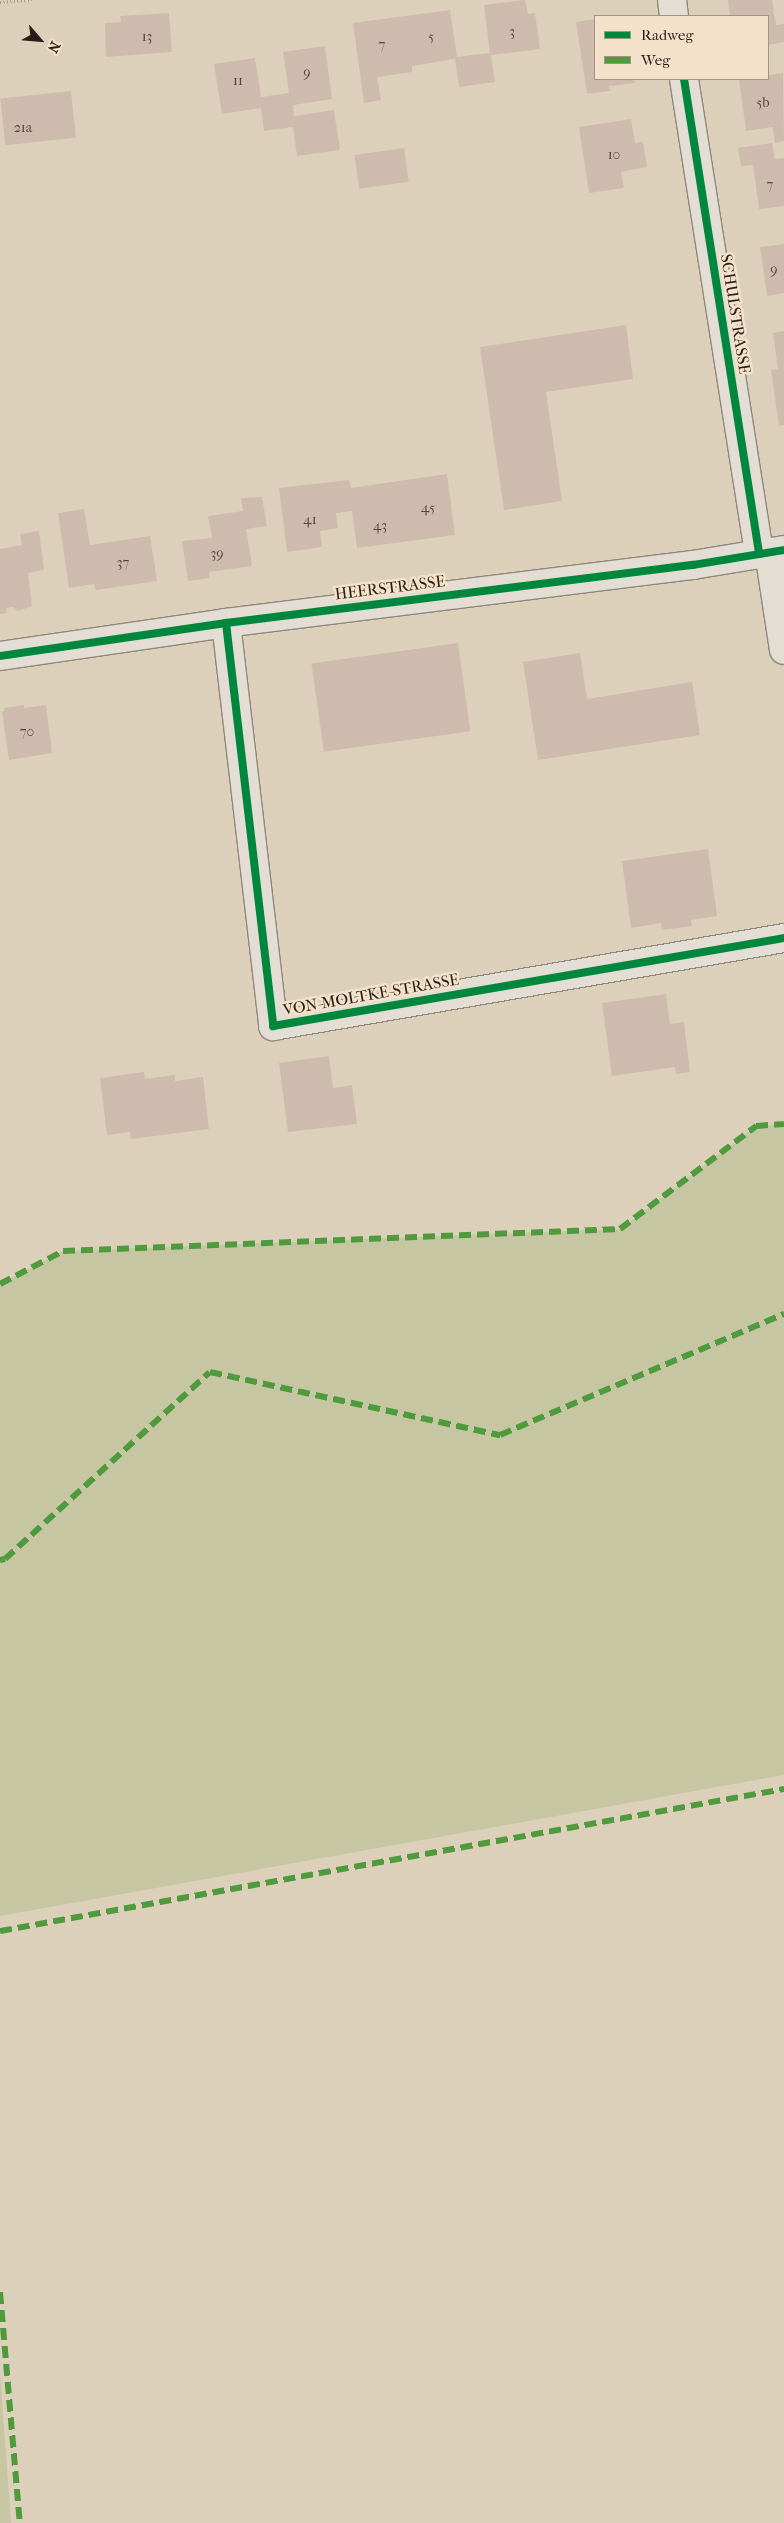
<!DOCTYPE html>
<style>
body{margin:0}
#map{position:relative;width:784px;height:2523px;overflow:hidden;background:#ddd0bb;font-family:"IM FELL French Canon",serif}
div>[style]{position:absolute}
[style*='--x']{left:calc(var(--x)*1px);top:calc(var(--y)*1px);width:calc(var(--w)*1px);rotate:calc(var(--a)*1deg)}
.green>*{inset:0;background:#c6c6a2}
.building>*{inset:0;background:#cebbae;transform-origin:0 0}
.path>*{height:3px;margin-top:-1.5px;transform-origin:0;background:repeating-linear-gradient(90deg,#a29b93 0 1px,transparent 0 3.5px)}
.roads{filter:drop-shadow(1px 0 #8f877b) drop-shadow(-1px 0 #8f877b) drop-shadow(0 1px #8f877b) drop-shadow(0 -1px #8f877b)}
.minor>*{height:28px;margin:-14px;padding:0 14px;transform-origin:14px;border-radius:14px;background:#e4ddd3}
.quiet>*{height:6px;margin-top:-3px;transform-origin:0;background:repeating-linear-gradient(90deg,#4f9a3d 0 12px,transparent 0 18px)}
.cycleway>*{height:8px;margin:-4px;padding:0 4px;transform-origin:4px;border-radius:4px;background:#00873e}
span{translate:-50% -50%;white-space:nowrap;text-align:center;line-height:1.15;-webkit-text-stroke:5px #f3e2c9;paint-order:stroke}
.number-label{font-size:14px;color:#53443c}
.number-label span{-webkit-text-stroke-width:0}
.street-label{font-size:16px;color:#2a1c16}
.legend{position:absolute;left:594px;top:15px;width:175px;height:65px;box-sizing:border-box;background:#f3e2c9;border:1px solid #a39381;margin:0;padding:6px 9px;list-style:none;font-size:15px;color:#2a1c16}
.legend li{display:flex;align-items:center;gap:10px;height:25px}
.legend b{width:25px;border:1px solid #a39381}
.north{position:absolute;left:15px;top:15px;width:50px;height:50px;-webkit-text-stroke:4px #f3e2c9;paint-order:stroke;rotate:117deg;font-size:14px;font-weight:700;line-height:20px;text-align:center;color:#2a1c16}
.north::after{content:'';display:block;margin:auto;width:18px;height:22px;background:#2a1c16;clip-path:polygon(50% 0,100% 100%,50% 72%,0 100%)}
</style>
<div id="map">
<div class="green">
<div style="clip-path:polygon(784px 1124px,784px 1775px,0 1916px,0 1284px,63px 1251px,620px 1229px,756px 1126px)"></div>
<div style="clip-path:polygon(0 2373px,11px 2523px,0 2523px)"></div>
</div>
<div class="building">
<div style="clip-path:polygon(525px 0,528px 14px,535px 13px,540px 49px,491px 55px,495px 82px,459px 87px,455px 59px,412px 66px,412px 72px,377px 77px,381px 100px,364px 103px,353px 23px,450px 10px,457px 57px,472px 55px,490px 53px,484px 5px)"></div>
<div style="clip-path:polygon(728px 0,772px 0,776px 25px,784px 24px,784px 42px,768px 45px,768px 16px,730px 16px)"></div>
<div style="clip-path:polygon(169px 13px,172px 52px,106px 57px,105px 23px,121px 22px,120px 16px)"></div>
<div style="clip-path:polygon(595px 19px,595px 79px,634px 79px,635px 83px,609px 86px,610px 91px,587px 94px,576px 22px)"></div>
<div style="clip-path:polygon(325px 46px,332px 99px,293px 105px,294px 116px,334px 110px,340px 150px,297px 156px,293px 127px,264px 131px,261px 108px,222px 114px,214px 64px,255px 58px,261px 97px,289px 93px,283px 52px)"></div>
<div style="clip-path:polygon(783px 73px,784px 141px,775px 143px,773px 127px,746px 131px,739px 79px,768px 79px,768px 75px)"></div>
<div style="left:71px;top:91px;width:47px;height:71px;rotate:84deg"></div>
<div style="clip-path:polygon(631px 119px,635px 143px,643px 142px,647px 167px,621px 172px,624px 188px,589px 193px,579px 127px)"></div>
<div style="clip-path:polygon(772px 143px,775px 159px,784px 158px,784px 206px,759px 209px,753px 165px,741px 166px,738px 148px)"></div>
<div style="left:404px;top:148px;width:34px;height:50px;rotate:82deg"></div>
<div style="clip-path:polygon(784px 244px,784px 293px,767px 296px,760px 247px)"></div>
<div style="clip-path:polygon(626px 325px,633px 379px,546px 392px,562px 501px,504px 510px,480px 347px)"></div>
<div style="clip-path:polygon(784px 331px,784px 425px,779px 426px,771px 370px,778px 369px,773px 333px)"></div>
<div style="clip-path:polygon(447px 474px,455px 535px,357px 548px,352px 511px,336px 513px,338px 528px,320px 531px,322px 547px,287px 552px,279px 488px,349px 480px,351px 488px)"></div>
<div style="clip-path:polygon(262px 497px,267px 526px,246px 529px,252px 566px,209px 572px,210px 578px,188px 581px,182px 541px,212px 538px,208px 516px,243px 511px,241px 498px)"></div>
<div style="clip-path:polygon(84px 509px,90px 545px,150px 536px,157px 581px,96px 590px,94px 584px,69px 588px,58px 513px)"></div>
<div style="clip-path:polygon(39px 531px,44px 570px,28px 573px,32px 606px,18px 611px,13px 607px,6px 608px,7px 613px,0 614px,0 549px,22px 545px,20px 534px)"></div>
<div style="left:458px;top:643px;width:89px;height:148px;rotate:82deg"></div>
<div style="clip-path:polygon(580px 653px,587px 699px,692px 682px,700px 735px,538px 760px,523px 662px)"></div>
<div style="clip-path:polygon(24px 705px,24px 708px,46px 705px,52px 753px,9px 760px,2px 712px,4px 711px,4px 708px)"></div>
<div style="clip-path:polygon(708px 849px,717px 916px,691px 920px,692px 926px,662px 930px,661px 923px,631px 928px,622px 861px)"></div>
<div style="clip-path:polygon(666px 994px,670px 1024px,684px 1022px,690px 1072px,676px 1074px,675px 1067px,612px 1076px,602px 1003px)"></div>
<div style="clip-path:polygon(329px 1056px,333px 1088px,352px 1085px,357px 1124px,288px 1132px,279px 1063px)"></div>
<div style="clip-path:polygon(144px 1072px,145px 1079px,175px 1075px,175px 1081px,203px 1077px,209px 1129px,131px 1139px,130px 1132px,107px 1135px,100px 1078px)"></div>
</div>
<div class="path">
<div style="--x:0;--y:2;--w:32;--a:-4"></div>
</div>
<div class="roads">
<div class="minor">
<div style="--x:672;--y:0;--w:16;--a:83"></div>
<div style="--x:684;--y:79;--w:481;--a:81"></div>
<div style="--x:769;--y:552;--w:99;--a:81.3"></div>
<div style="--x:226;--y:623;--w:406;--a:83.3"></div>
<div style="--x:273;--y:1026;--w:519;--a:-9.77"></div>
<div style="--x:0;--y:656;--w:228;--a:-8.3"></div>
<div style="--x:226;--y:623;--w:471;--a:-7.1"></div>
<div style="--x:693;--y:565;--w:92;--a:-9.4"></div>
</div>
</div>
<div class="quiet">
<div style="--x:0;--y:1284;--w:71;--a:-27.6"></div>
<div style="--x:63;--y:1251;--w:557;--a:-2.26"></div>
<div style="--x:620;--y:1229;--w:171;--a:-37.1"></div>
<div style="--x:756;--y:1126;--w:28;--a:-4"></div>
<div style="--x:0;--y:1560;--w:5;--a:-11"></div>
<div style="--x:5;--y:1559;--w:277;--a:-42.4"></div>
<div style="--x:210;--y:1372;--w:297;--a:12.3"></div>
<div style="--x:500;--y:1435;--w:309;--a:-23.1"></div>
<div style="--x:0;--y:1931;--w:797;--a:-10.27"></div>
<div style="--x:0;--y:2292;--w:232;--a:85.1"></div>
</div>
<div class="cycleway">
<div style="--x:684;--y:79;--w:481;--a:81"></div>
<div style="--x:226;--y:623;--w:406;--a:83.3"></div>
<div style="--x:273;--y:1026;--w:519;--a:-9.77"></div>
<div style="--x:0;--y:656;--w:228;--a:-8.3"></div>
<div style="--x:226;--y:623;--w:471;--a:-7.1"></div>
<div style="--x:693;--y:565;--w:92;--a:-9.4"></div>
</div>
<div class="number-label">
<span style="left:512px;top:32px">3</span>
<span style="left:147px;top:37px">13</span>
<span style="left:431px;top:37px">5</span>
<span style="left:382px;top:45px">7</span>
<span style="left:307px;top:73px">9</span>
<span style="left:238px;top:81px">11</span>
<span style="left:763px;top:103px">5b</span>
<span style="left:23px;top:128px">21a</span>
<span style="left:614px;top:155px">10</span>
<span style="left:770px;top:185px">7</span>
<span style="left:774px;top:270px">9</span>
<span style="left:428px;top:508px">45</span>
<span style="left:310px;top:520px">41</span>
<span style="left:380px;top:526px">43</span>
<span style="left:217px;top:554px">39</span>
<span style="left:123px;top:563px">37</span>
<span style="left:27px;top:732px">70</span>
</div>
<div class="street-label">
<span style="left:735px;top:314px;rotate:81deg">SCHULSTRASSE</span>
<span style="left:390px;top:588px;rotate:-7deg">HEERSTRASSE</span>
<span style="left:371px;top:995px;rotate:-10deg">VON-MOLTKE-STRASSE</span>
</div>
<ul class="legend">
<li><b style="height:6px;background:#00873e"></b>Radweg</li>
<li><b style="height:6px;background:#4f9a3d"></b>Weg</li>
</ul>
<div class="north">N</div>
</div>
